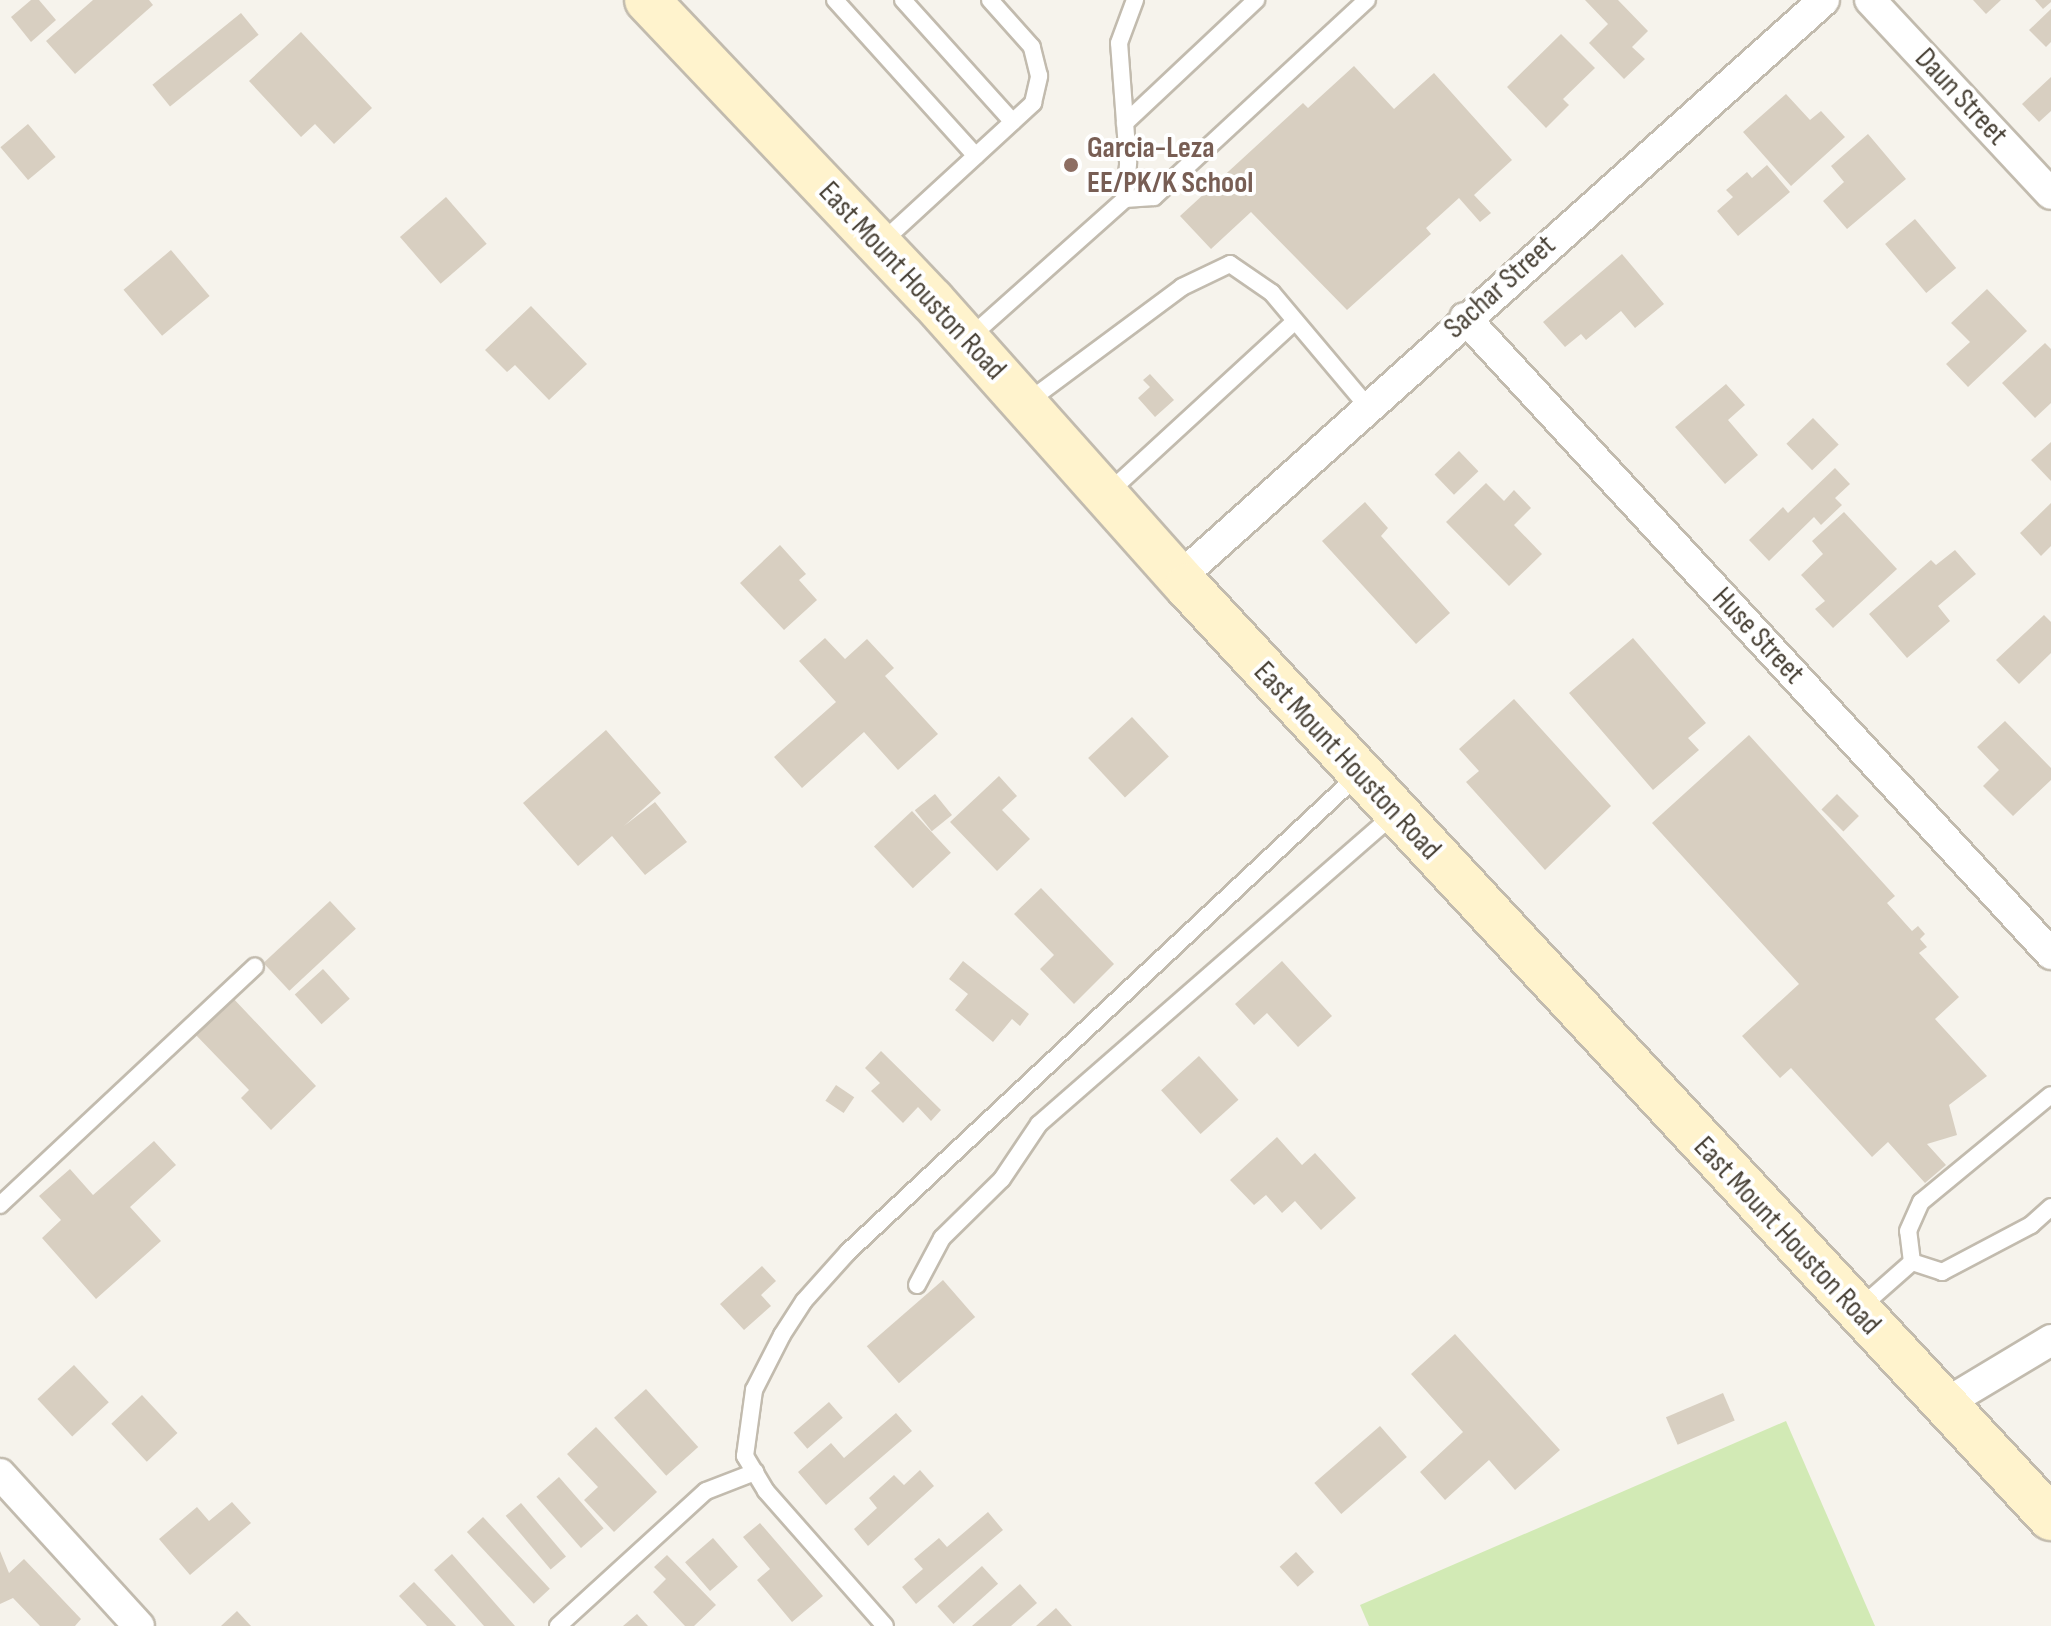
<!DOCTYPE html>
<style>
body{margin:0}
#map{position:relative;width:2051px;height:1626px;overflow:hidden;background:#f6f3ec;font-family:"Sofia Sans Condensed",sans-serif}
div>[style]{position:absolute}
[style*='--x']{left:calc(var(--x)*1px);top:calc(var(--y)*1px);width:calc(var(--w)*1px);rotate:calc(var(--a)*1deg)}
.green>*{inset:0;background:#d2eab5}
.building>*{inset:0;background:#d8cfc1;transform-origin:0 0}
.roads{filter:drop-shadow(2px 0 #c2bbae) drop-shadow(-2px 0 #c2bbae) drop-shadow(0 2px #c2bbae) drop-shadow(0 -2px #c2bbae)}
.lane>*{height:16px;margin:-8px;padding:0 8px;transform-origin:8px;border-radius:8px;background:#fff}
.street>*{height:30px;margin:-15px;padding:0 15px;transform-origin:15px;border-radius:15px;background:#fff}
.secondary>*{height:44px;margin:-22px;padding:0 22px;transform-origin:22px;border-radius:22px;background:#fff3cd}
.dots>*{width:22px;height:22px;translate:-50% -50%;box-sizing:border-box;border:4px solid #fff;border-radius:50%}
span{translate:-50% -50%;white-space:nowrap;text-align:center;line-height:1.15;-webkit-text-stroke:8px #fff;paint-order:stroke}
.street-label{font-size:30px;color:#4b4439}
.education-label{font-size:30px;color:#785e54;font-weight:700}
.left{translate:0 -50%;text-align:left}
</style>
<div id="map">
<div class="green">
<div style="clip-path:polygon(1786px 1421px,1875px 1626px,1369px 1626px,1360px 1605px)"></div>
</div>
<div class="building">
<div style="clip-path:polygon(31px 0,39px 0,56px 20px,31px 42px,11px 17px)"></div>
<div style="clip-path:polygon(93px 0,149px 0,153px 5px,75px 74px,46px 41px)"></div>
<div style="clip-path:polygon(1585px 0,1618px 0,1648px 31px,1632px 47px,1645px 59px,1624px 79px,1589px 43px,1608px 24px)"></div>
<div style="clip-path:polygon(1973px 0,2001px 0,1986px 14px)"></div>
<div style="clip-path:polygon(2035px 0,2051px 0,2051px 2px,2043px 9px)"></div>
<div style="clip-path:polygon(2051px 9px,2051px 42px,2046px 47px,2029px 30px)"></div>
<div style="left:241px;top:13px;width:28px;height:114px;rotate:51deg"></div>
<div style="clip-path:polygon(301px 32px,372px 108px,334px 144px,315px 124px,301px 137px,249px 81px)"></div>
<div style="clip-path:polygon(1561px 34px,1595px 68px,1563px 99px,1569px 105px,1546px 128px,1507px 87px)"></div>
<div style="clip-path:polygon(1354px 66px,1394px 109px,1434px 73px,1512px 160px,1474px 195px,1491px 213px,1480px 222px,1459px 198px,1426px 228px,1431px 234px,1347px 310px,1251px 212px,1211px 249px,1180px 216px,1303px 103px,1308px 108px)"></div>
<div style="clip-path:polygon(2051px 77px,2051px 111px,2039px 122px,2022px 104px)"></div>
<div style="clip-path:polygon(1786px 94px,1810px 120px,1821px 111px,1845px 137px,1791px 186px,1743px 132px)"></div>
<div style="left:28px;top:124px;width:43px;height:36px;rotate:50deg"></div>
<div style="clip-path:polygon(1868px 134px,1906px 179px,1847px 229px,1823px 201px,1844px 182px,1831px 166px)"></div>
<div style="clip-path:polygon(1767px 165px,1790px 192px,1738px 236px,1717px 211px,1733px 197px,1726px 190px,1747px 172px,1752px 178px)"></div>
<div style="left:446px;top:197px;width:62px;height:61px;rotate:49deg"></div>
<div style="left:1915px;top:219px;width:64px;height:39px;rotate:50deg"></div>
<div style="left:171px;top:250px;width:60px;height:62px;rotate:50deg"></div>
<div style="clip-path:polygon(1622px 254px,1664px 304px,1635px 328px,1621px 311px,1586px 340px,1581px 334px,1565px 347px,1543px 322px)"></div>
<div style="clip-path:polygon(1987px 289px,2027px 331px,1968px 387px,1946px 364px,1970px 342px,1951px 323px)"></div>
<div style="clip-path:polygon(531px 306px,587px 364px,549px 400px,515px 365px,507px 372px,485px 350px)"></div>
<div style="clip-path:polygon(2045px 343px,2051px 349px,2051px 403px,2035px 418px,2002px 383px)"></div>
<div style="clip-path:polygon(1150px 374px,1174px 400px,1155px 417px,1138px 398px,1150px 387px,1143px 380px)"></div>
<div style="clip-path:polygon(1726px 384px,1745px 405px,1728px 420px,1758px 455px,1725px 484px,1675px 427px)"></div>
<div style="left:1813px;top:418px;width:37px;height:37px;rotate:46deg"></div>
<div style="clip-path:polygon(2051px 442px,2051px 481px,2031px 460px)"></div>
<div style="left:1459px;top:451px;width:28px;height:34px;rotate:46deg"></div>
<div style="clip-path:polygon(1835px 468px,1850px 484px,1835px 498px,1842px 505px,1821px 525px,1814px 517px,1769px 561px,1749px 540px,1783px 507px,1788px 513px)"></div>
<div style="clip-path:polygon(1486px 483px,1504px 501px,1514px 490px,1531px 508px,1514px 525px,1542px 554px,1509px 586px,1446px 522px)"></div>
<div style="clip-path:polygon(1365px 502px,1388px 528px,1381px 536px,1450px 613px,1416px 644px,1322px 541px)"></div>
<div style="clip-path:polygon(2051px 503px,2051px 546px,2041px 556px,2020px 533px)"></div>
<div style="clip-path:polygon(1844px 512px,1897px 569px,1833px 628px,1815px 609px,1825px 601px,1801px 575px,1823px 554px,1812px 541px)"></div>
<div style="clip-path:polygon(780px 545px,806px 574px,799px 580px,817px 600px,784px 630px,740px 583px)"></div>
<div style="clip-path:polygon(1955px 550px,1976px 574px,1938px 606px,1950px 621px,1907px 658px,1869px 614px,1931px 560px,1936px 565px)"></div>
<div style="clip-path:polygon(2044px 615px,2051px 622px,2051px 653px,2019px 684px,1996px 660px)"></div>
<div style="clip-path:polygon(825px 638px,845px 659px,867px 639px,894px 668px,885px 676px,938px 734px,898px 770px,864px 732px,802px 788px,774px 757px,836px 702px,799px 661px)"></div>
<div style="clip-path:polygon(1633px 638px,1706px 723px,1688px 738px,1699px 750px,1653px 790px,1569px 693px)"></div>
<div style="clip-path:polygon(1514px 699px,1611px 806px,1545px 870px,1466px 782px,1479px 771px,1459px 749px)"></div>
<div style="left:1132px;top:717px;width:54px;height:60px;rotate:47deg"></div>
<div style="clip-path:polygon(2005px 721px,2051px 768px,2051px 780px,2013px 816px,1983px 786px,1999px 770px,1977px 747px)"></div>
<div style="clip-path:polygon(606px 730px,661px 793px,624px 826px,655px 802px,687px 842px,645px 875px,612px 836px,578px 866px,523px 803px)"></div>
<div style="clip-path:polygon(1749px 735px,1895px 896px,1887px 903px,1912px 931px,1918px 926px,1925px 934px,1920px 939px,1927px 947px,1919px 953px,1959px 997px,1935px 1019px,1987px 1076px,1949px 1105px,1957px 1135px,1927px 1144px,1946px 1165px,1925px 1183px,1888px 1142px,1872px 1157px,1791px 1068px,1780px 1078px,1742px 1036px,1799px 984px,1652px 823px)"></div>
<div style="clip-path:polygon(999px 776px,1017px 796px,1002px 810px,1030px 839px,997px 871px,950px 822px)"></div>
<div style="left:935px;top:794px;width:27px;height:26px;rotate:51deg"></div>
<div style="left:1837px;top:794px;width:31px;height:22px;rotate:45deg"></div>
<div style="left:912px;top:811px;width:57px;height:52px;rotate:47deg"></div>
<div style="clip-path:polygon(1041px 888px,1114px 964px,1074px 1004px,1040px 969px,1054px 955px,1014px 914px)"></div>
<div style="left:330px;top:901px;width:38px;height:91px;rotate:47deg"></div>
<div style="clip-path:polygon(963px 961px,1029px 1014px,1020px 1026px,1012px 1019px,993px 1042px,955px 1010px,968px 994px,949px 979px)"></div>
<div style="clip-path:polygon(1282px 961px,1332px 1016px,1298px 1047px,1267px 1013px,1254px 1025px,1235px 1004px)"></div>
<div style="left:323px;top:969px;width:40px;height:38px;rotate:48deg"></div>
<div style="clip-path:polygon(231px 996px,316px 1086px,271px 1130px,241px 1098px,249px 1090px,193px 1032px)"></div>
<div style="clip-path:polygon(881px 1051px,941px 1110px,931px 1121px,918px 1107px,903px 1123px,871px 1091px,880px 1083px,865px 1068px)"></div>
<div style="left:1199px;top:1056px;width:59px;height:51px;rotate:48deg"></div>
<div style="left:836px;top:1085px;width:22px;height:19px;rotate:34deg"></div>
<div style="clip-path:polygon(1277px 1137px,1302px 1165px,1315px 1153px,1356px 1198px,1321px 1230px,1295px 1201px,1282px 1213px,1266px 1195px,1254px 1205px,1230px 1180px)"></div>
<div style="clip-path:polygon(154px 1141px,176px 1165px,130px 1207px,161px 1241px,96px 1299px,42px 1238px,61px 1220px,39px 1196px,70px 1169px,93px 1195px)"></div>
<div style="clip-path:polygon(762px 1266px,776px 1281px,761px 1295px,771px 1306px,744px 1330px,720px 1304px)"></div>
<div style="left:943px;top:1280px;width:49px;height:101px;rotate:49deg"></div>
<div style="clip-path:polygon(1455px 1334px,1560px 1450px,1515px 1490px,1489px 1460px,1445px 1500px,1420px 1472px,1463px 1432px,1411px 1374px)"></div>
<div style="left:74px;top:1365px;width:51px;height:50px;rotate:47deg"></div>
<div style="left:646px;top:1389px;width:78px;height:43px;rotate:48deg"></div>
<div style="left:1723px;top:1393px;width:30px;height:62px;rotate:67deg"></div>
<div style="left:142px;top:1395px;width:52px;height:42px;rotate:47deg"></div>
<div style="left:829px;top:1402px;width:21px;height:47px;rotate:49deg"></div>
<div style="clip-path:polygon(896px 1413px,912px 1431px,826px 1505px,798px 1472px,831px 1443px,844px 1458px)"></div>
<div style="left:1380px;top:1426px;width:41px;height:87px;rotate:49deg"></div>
<div style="clip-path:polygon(596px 1427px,657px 1492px,614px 1532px,584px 1500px,598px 1487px,567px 1454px)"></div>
<div style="clip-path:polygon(920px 1470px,934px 1486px,868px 1546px,854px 1529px,877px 1508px,869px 1498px,894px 1475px,904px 1485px)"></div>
<div style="left:559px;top:1477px;width:68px;height:30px;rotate:49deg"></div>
<div style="clip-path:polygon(232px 1502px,251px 1523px,190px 1575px,159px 1539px,197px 1507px,209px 1521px)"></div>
<div style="left:521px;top:1503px;width:70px;height:20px;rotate:50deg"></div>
<div style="clip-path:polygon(988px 1512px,1003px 1530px,916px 1604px,902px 1587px,923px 1569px,914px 1559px,939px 1538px,947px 1547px)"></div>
<div style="left:483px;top:1517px;width:98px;height:22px;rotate:47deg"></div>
<div style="clip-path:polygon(760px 1523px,823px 1596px,792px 1622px,757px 1580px,770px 1569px,743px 1537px)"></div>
<div style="left:713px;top:1538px;width:38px;height:37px;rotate:49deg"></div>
<div style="clip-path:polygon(0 1551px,9px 1573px,24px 1559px,81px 1619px,75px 1626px,40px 1626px,13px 1598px,0 1604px)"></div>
<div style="left:1296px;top:1552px;width:27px;height:22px;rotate:48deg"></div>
<div style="clip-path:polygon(452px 1554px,515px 1626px,484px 1626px,434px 1570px)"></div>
<div style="clip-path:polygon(667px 1555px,716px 1605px,694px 1626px,685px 1626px,653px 1592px,666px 1579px,654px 1567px)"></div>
<div style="left:982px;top:1566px;width:24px;height:60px;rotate:48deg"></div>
<div style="clip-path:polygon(414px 1582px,456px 1626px,427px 1626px,399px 1596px)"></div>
<div style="clip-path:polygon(1020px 1584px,1037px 1603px,1011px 1626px,972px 1626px)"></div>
<div style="clip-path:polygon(1056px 1608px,1072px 1626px,1036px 1626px)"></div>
<div style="clip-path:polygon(237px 1611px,251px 1626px,221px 1626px)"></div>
<div style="clip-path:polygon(637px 1614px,648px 1626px,623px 1626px)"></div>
</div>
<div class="roads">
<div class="lane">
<div style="--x:835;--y:0;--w:210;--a:47.9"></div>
<div style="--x:903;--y:0;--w:164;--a:48"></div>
<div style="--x:1125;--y:123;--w:180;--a:-43.2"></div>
<div style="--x:1125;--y:199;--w:37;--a:-85"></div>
<div style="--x:1128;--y:162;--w:119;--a:-94.3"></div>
<div style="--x:1119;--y:43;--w:46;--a:-69.6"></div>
<div style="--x:881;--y:243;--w:207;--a:-42.6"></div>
<div style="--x:1033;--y:103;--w:28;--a:-77"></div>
<div style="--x:1039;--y:76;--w:30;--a:-104"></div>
<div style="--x:1032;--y:47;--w:63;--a:-131.8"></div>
<div style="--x:969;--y:338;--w:209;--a:-41.7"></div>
<div style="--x:1125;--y:199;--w:29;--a:-4"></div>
<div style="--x:1154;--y:197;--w:290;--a:-42.8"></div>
<div style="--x:1026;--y:403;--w:194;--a:-36.6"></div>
<div style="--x:1182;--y:287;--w:53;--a:-25.6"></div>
<div style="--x:1230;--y:264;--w:51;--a:34.6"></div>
<div style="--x:1272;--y:293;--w:149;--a:49.9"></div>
<div style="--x:1108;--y:493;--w:254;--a:-42.6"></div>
<div style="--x:0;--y:1205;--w:349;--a:-43.1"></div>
<div style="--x:1912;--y:1262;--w:31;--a:-97"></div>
<div style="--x:1908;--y:1231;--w:32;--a:-66"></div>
<div style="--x:1921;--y:1202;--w:168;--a:-39.5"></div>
<div style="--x:917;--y:1285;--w:53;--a:-62"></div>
<div style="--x:942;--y:1238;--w:84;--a:-44.5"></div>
<div style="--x:1002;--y:1179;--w:66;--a:-56.1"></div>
<div style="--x:1039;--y:1124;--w:473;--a:-41.1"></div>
<div style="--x:1861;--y:1307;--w:68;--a:-41.4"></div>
<div style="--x:1912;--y:1262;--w:32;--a:18"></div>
<div style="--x:1942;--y:1272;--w:101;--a:-27.8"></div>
<div style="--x:2031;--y:1225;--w:27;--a:-42"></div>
<div style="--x:558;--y:1626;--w:200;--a:-42.4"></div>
<div style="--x:706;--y:1491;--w:53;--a:-21.2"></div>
<div style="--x:885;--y:1626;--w:180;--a:-131.4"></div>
<div style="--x:766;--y:1491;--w:41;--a:-121"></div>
<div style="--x:745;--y:1456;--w:67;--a:-82.2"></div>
<div style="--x:754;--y:1390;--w:62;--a:-63"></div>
<div style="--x:782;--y:1335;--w:40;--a:-57.1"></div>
<div style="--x:804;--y:1301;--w:66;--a:-48.1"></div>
<div style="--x:848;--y:1252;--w:698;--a:-43.09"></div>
</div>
<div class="street">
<div style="--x:1870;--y:0;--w:265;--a:47"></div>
<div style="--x:1465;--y:318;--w:865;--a:47.34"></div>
<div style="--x:1179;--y:578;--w:866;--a:-41.86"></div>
<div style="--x:1943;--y:1405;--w:126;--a:-31"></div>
<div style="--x:0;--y:1474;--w:206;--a:47.6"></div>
</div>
<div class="secondary">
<div style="--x:647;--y:0;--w:414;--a:46.5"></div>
<div style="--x:932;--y:300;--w:383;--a:48.3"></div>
<div style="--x:1187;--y:586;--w:1271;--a:47.17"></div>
</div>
</div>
<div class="dots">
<div style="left:1071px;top:165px;background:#8d6e63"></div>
</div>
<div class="street-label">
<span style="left:1961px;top:97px;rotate:47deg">Daun Street</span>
<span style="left:912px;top:281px;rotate:47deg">East Mount Houston Road</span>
<span style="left:1500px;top:287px;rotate:-42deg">Sachar Street</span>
<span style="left:1758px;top:636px;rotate:47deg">Huse Street</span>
<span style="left:1347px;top:761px;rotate:47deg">East Mount Houston Road</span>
<span style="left:1787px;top:1236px;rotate:47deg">East Mount Houston Road</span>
</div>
<div class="education-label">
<span class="left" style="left:1087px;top:165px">Garcia-Leza<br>EE/PK/K School</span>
</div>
</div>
